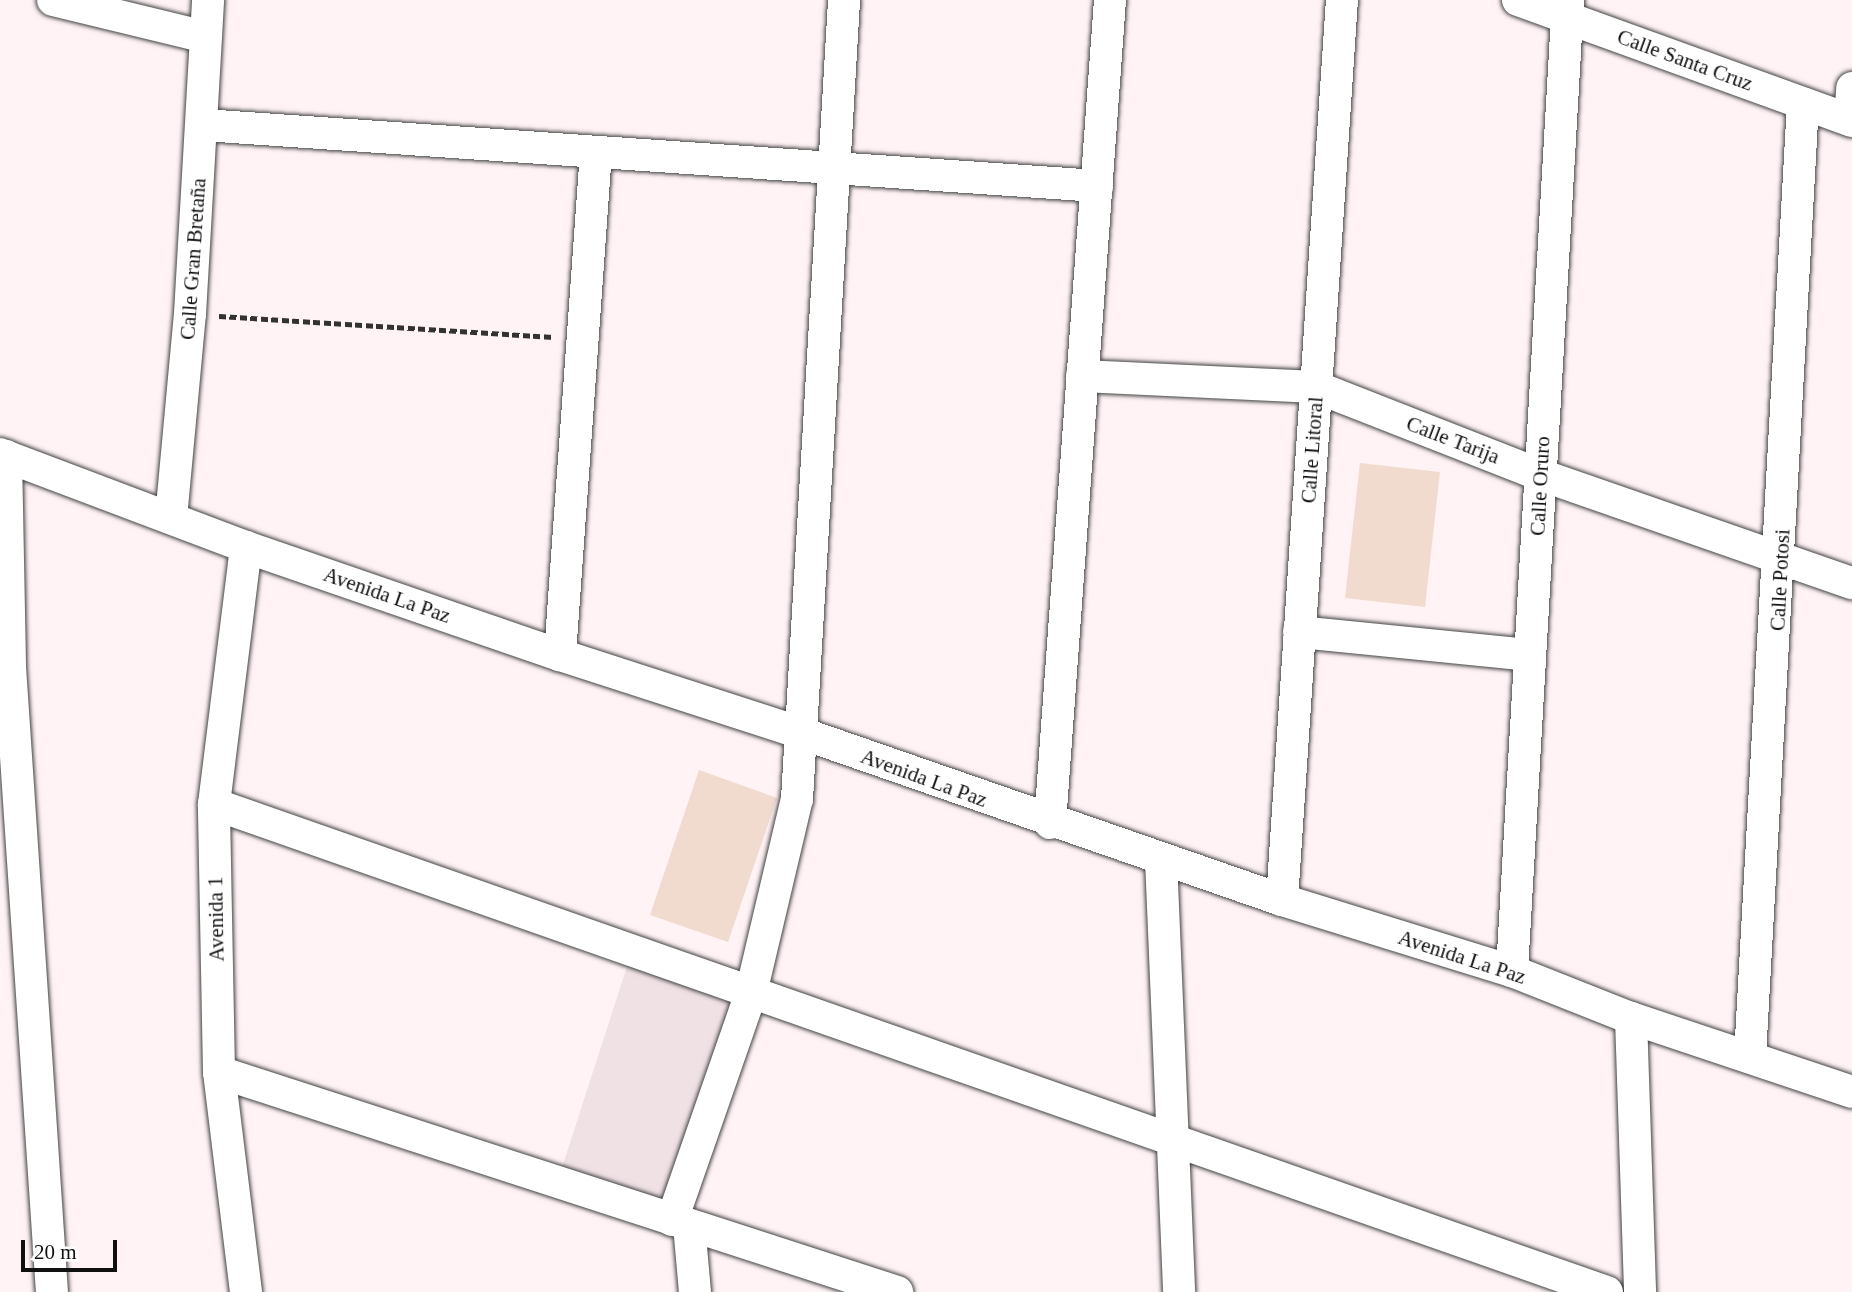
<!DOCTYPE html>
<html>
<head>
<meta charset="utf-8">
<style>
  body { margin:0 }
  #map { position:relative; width:1852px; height:1292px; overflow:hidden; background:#fff3f5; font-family:"Times New Roman",serif }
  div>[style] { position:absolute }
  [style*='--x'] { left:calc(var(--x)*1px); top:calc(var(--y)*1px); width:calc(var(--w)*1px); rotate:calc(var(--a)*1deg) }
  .pitch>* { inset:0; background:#f1dace }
  .plaza>* { inset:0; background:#f0e1e5 }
  .path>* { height:4.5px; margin-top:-2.25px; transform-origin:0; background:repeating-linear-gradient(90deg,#323232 0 7px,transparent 0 10.5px) }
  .roads { filter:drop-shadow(0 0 2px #434343) drop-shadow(0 0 2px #434343) }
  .street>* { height:32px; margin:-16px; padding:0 16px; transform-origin:16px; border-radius:16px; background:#fff }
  span { translate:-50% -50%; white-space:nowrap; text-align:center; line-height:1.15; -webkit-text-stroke:7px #fff; paint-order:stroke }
  .street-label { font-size:21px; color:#101010 }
  .scale { position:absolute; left:21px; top:1240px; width:96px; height:32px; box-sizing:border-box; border:4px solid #101010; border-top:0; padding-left:9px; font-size:21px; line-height:24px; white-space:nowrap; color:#101010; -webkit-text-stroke:5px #fff; paint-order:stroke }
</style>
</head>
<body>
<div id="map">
  <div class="pitch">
    <i style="clip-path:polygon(1360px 463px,1440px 472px,1425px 607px,1345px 598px)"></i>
    <i style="clip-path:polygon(699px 770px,777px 798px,728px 942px,650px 915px)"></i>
  </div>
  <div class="plaza">
    <i style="clip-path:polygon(632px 951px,742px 990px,672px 1220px,557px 1183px)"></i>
  </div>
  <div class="path">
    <i style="--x:219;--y:316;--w:335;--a:3.6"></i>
  </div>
  <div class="roads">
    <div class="street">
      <i style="--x:53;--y:0;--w:157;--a:13.6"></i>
      <i style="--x:1518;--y:0;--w:355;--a:19.9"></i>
      <i style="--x:1850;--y:120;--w:32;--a:-86"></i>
      <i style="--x:203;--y:125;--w:896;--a:3.9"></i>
      <i style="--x:1082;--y:376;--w:234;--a:2.7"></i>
      <i style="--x:1316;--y:387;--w:242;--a:21.4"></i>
      <i style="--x:1541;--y:475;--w:329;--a:19.2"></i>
      <i style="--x:0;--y:454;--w:263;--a:20.7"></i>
      <i style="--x:246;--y:547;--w:332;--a:19"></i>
      <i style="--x:560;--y:655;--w:253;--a:17.9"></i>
      <i style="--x:801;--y:733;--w:509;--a:19.15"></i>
      <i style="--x:1282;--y:900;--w:241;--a:17.2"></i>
      <i style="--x:1512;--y:971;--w:128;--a:21.6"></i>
      <i style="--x:1631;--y:1018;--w:233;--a:18.5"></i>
      <i style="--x:6;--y:456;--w:211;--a:88.9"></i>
      <i style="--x:10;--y:667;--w:626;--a:86.16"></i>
      <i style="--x:171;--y:518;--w:205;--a:-84.7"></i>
      <i style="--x:190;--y:314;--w:315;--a:-86.7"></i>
      <i style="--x:1299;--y:632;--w:232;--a:5.7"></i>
      <i style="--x:560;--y:655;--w:504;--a:-85.91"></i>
      <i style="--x:214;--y:804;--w:1476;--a:19.31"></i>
      <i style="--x:1050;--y:823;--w:825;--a:-85.83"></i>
      <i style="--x:1161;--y:859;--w:433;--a:87.6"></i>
      <i style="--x:1282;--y:900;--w:902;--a:-86.19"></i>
      <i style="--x:1512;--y:971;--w:973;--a:-86.7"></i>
      <i style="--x:1631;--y:1018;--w:274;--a:88.1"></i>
      <i style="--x:1750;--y:1057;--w:955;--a:-86.82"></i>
      <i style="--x:219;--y:1072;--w:713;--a:17.98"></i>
      <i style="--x:672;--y:1220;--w:240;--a:-70.8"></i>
      <i style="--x:751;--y:993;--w:199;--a:-76.7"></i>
      <i style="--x:797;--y:799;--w:800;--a:-86.63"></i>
      <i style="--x:689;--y:1225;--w:67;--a:84.9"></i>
      <i style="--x:246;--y:1292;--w:222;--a:-97"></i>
      <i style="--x:219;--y:1072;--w:268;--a:-91.1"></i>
      <i style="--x:214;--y:804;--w:259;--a:-82.9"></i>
    </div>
  </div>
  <div class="street-label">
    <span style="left:1685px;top:60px;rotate:20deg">Calle Santa Cruz</span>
    <span style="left:193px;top:259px;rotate:-86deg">Calle Gran Bretaña</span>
    <span style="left:1453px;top:440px;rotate:21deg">Calle Tarija</span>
    <span style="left:1312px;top:450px;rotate:-86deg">Calle Litoral</span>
    <span style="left:1540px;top:486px;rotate:-87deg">Calle Oruro</span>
    <span style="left:1780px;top:580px;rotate:-87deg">Calle Potosi</span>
    <span style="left:387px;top:595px;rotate:19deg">Avenida La Paz</span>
    <span style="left:924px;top:778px;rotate:20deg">Avenida La Paz</span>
    <span style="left:216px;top:919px;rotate:-91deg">Avenida 1</span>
    <span style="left:1462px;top:957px;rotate:18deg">Avenida La Paz</span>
  </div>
  <div class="scale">20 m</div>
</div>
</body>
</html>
